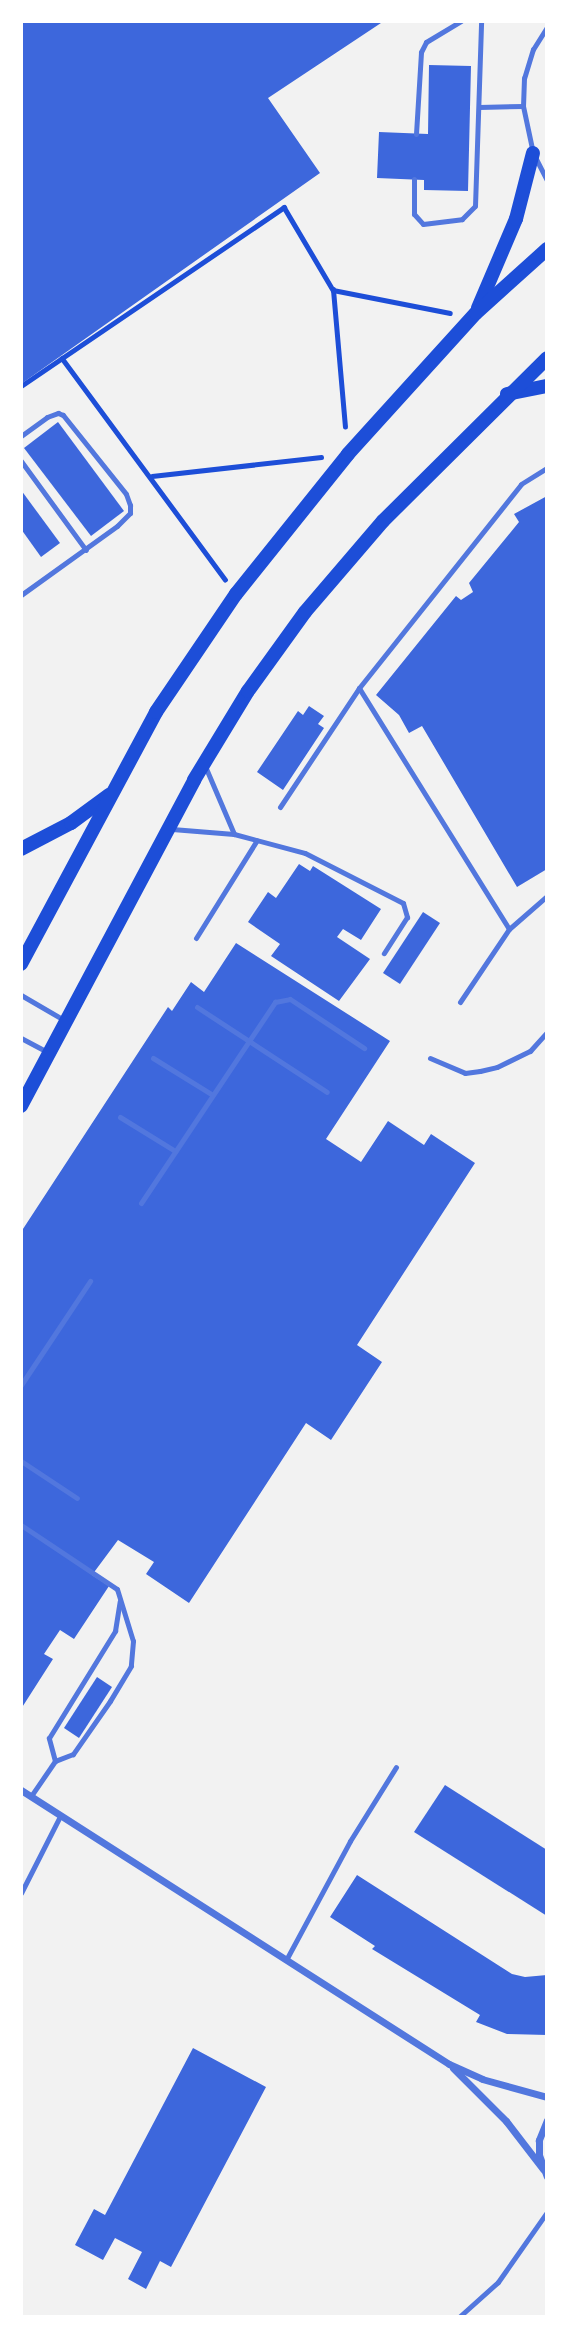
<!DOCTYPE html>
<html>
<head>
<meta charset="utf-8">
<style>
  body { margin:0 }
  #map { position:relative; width:568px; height:2338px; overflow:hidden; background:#f2f2f2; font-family:"Playfair Display",serif }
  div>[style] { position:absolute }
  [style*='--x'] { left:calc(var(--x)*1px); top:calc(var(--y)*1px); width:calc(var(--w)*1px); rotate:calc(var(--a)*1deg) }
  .building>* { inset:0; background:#3d67dc }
  .path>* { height:4.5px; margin:-2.25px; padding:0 2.25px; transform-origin:2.25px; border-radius:2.25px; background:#1d4ed8 }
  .service>* { height:5px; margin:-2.5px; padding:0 2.5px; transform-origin:2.5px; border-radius:2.5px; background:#5277de }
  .minor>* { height:7px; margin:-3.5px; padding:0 3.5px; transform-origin:3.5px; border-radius:3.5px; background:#5277de }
  .secondary>* { height:14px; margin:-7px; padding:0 7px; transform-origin:7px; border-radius:7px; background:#1d4ed8 }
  span { translate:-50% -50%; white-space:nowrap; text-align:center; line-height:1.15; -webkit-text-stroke:7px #fff; paint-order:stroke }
  .frame { position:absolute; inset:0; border:23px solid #fff; pointer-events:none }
</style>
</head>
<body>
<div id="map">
  <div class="building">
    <i style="clip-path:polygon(21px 21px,384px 21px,268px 98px,320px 173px,21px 384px)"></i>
    <i style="clip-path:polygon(429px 65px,471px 66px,468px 191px,424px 190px,424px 180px,377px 178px,379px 132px,428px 134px)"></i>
    <i style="clip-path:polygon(58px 422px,124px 511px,91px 536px,24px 448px)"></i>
    <i style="clip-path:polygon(21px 490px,60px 543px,41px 557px,21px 529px)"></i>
    <i style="clip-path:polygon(547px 496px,547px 869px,517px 887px,422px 726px,409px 733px,399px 715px,376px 695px,456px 596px,461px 600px,473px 592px,469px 583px,519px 522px,514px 514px)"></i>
    <i style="clip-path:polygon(309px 706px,324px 716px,318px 724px,324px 728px,283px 790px,257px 772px,298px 711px,303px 715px)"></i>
    <i style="clip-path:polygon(299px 864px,310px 871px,313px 866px,381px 909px,361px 940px,343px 929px,337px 937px,370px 959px,339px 1001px,271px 956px,280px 944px,248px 922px,268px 892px,276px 898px)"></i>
    <i style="clip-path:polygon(423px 912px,440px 923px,400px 984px,383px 973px)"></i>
    <i style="clip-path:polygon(236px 943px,390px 1041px,326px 1139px,361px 1162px,388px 1121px,424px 1145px,431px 1134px,475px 1163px,357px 1345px,382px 1362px,331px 1440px,306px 1423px,189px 1603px,146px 1574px,154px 1562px,118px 1540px,92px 1575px,109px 1586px,74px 1639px,60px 1630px,44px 1654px,53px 1659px,21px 1709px,21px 1232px,168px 1007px,172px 1011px,191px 982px,204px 992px)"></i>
    <i style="clip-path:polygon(97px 1677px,112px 1687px,79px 1738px,64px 1728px)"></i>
    <i style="clip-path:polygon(445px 1785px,547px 1850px,547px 1916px,414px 1832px)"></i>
    <i style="clip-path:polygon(357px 1875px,512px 1974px,525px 1977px,547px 1975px,547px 2035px,507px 2034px,476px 2022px,480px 2015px,372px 1949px,375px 1946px,330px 1917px)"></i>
    <i style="clip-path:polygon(193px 2048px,266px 2087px,171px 2267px,160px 2261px,146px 2289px,128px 2279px,142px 2252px,115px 2238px,103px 2260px,75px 2245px,94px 2209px,105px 2215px)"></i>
  </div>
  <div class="path">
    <i style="--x:62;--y:358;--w:275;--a:53.6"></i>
    <i style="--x:21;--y:386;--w:318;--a:-34.2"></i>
    <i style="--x:284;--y:207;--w:96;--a:59.4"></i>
    <i style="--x:345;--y:427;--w:138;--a:-95"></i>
    <i style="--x:333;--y:290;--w:119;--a:11.1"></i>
    <i style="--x:152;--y:476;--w:170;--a:-6.4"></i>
  </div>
  <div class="service">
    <i style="--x:547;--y:27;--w:26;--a:122"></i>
    <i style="--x:533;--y:49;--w:30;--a:107"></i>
    <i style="--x:524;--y:78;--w:28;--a:92"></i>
    <i style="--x:523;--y:106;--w:48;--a:78"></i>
    <i style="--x:533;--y:153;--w:30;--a:63"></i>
    <i style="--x:479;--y:107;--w:44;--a:-1.3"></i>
    <i style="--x:416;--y:134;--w:82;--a:-86.5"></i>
    <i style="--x:421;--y:52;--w:11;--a:-63"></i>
    <i style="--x:426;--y:42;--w:41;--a:-31"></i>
    <i style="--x:414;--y:179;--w:35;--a:90"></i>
    <i style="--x:414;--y:214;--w:13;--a:48"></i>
    <i style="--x:423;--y:224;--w:39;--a:-7"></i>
    <i style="--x:462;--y:219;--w:18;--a:-45"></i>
    <i style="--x:475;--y:206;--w:185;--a:-88.1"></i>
    <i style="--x:21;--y:436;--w:32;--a:-36"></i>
    <i style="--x:47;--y:417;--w:12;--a:-20"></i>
    <i style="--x:58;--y:413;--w:5;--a:22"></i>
    <i style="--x:63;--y:415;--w:101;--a:51.4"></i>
    <i style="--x:126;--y:494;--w:12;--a:70"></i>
    <i style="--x:130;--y:505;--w:8;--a:90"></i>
    <i style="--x:130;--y:513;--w:18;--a:135"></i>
    <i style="--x:117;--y:526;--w:118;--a:144.3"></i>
    <i style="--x:21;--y:461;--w:110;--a:53.9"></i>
    <i style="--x:205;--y:766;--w:74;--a:66.9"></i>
    <i style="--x:280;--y:807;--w:143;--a:-56.4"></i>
    <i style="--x:172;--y:829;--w:62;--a:4.6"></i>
    <i style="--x:234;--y:834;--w:73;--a:15"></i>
    <i style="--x:305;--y:853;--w:110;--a:27"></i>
    <i style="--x:403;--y:903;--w:15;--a:74"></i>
    <i style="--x:407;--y:917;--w:43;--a:122.6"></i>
    <i style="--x:509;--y:929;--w:284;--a:-121.9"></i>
    <i style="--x:359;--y:688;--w:260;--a:-51.5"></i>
    <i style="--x:521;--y:484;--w:31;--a:-32"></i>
    <i style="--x:196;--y:938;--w:115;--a:-58.1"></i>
    <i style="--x:21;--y:995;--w:50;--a:30.2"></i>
    <i style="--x:460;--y:1002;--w:88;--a:-56.1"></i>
    <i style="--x:509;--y:929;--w:50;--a:-41"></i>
    <i style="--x:197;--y:1007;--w:155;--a:33.2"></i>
    <i style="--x:21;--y:1038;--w:32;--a:28"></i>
    <i style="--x:153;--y:1058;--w:70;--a:31.7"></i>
    <i style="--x:430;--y:1058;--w:38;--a:23"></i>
    <i style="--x:465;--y:1073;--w:15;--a:-8"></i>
    <i style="--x:480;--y:1071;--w:17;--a:-13"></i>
    <i style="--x:497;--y:1067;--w:37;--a:-26"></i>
    <i style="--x:530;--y:1051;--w:25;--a:-48"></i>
    <i style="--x:120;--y:1117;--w:65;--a:31.7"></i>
    <i style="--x:141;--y:1203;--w:242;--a:-56.3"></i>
    <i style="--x:275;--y:1002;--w:15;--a:-11"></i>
    <i style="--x:290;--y:999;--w:89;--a:33.5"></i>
    <i style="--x:21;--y:1385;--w:125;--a:-56.4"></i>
    <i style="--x:21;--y:1461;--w:67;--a:33.5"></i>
    <i style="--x:21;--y:1525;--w:115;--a:33.7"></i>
    <i style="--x:117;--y:1589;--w:54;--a:72.9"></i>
    <i style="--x:133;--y:1641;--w:25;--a:95"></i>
    <i style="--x:131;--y:1666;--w:41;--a:121"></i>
    <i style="--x:110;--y:1701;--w:65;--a:124.9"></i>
    <i style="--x:73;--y:1754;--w:19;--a:159"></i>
    <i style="--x:55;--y:1761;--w:42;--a:124.4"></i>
    <i style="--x:55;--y:1761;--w:24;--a:-105"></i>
    <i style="--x:49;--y:1738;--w:126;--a:-58.3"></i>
    <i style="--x:115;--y:1631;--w:30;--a:-81"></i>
    <i style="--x:21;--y:1893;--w:86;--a:-63.1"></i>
    <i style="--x:286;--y:1960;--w:135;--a:-61.7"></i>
    <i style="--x:350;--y:1841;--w:87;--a:-58.1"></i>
    <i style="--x:459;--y:2317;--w:52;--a:-41.9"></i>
    <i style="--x:498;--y:2282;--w:85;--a:-55"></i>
  </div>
  <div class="minor">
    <i style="--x:21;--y:1790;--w:508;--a:32.63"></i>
    <i style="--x:449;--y:2064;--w:36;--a:24"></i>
    <i style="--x:482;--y:2079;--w:67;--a:15.5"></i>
    <i style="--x:453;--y:2068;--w:75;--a:45"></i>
    <i style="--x:506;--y:2121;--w:61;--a:52.4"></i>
    <i style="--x:547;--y:2120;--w:22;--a:112"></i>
    <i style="--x:539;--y:2140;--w:15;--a:90"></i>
    <i style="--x:539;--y:2155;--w:23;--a:70"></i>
  </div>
  <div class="secondary">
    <i style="--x:478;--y:308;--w:97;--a:-66.9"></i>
    <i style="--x:516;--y:219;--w:68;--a:-75.6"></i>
    <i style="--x:507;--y:394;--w:41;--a:-11.3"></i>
    <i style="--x:21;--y:849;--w:56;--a:-27.5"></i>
    <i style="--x:71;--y:823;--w:47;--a:-36.4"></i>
    <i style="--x:21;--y:964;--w:286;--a:-61.8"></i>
    <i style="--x:156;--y:712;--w:143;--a:-55.9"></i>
    <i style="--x:236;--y:594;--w:179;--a:-51.3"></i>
    <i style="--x:348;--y:454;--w:190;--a:-47.8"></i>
    <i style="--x:476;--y:313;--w:96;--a:-42"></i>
    <i style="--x:21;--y:1106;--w:369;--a:-62"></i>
    <i style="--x:194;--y:780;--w:104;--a:-58.8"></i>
    <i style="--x:248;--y:691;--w:97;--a:-54.2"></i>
    <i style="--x:305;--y:612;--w:120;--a:-49.4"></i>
    <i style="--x:383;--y:521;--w:231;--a:-44.8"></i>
  </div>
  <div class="frame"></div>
</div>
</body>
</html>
